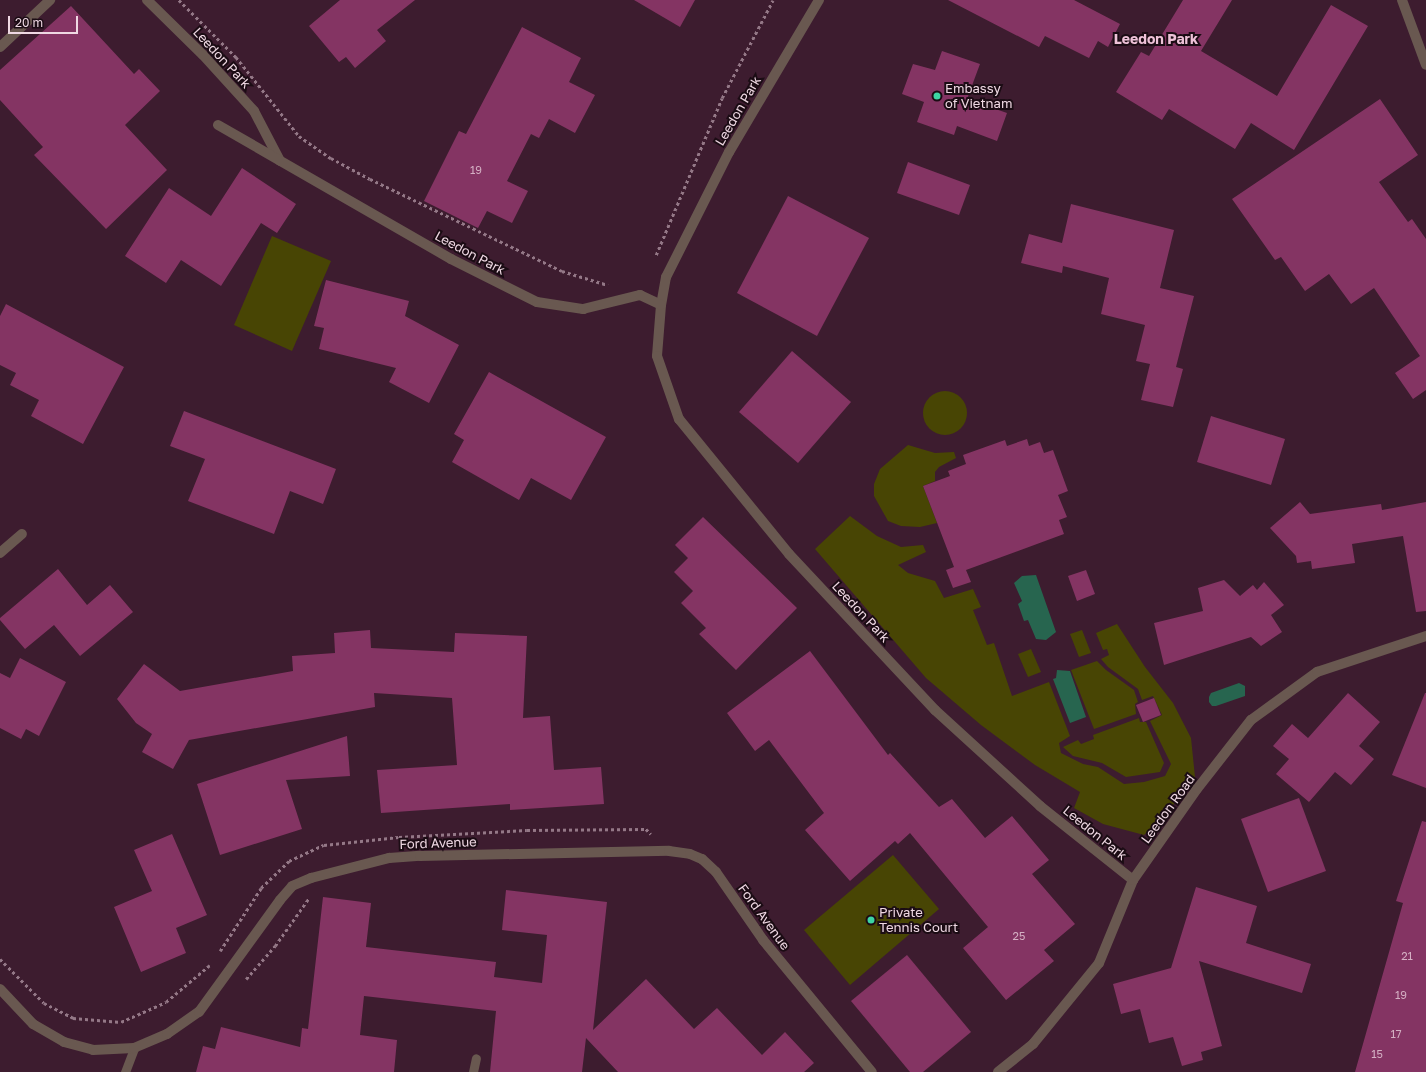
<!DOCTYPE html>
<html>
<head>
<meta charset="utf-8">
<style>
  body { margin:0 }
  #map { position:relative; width:1426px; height:1072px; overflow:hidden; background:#3d1c2f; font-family:"Golos Text",sans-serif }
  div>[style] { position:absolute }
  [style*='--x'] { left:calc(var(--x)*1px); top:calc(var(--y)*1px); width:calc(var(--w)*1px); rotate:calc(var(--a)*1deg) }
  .green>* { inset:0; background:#484504 }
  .round { border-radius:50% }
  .water>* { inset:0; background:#27654f }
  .building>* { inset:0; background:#843463 }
  .path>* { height:2.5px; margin-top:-1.25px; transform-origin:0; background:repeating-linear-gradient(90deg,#947887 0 3px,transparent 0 6px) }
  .service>* { height:9px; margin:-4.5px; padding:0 4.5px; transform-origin:4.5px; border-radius:4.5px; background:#695850 }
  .minor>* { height:10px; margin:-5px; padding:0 5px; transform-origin:5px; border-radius:5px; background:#695850 }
  .dots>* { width:11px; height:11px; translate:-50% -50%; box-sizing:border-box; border:2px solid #1b0c14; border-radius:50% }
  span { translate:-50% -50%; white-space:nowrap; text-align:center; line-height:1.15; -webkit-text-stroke:4px #1b0c14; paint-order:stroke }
  .number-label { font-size:11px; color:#d4afc3 }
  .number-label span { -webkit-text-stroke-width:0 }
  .street-label { font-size:13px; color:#efd8e3 }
  .poi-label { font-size:13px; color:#efd8e3 }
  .left { translate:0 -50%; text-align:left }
  .neighbourhood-label { font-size:14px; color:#eec2d8; font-weight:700 }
  .scale { position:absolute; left:8px; top:16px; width:70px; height:18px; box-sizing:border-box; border:2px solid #efd8e3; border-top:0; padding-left:5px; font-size:12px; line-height:14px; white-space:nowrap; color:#efd8e3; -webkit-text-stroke:3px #1b0c14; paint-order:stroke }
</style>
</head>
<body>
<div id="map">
  <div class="green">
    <i style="clip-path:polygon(272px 236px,331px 261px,292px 351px,234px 325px)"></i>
    <i class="round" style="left:923px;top:391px;width:44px;height:44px"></i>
    <i style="clip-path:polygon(908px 445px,935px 453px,954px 452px,956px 458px,939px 467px,935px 472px,935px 481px,923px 486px,937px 523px,920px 527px,901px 526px,888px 521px,874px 496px,874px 484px,880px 469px)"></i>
    <i style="clip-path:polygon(850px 516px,877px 536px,901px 547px,923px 545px,926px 552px,898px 565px,908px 573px,935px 581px,944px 598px,973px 589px,981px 607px,973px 610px,987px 645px,994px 643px,1012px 696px,1049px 682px,1070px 736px,1059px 743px,1061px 753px,1083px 764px,1098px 767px,1124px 784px,1144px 782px,1165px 776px,1171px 764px,1150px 721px,1162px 715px,1153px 696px,1142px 700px,1138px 689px,1108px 667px,1101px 659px,1109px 655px,1107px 649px,1103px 650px,1096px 633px,1117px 624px,1145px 667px,1173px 703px,1191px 738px,1195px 777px,1162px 819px,1144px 835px,1103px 824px,1074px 808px,1080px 792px,1035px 765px,981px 725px,926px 678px,815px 549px)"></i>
    <i style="clip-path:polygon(1082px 630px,1091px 653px,1079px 657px,1070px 634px)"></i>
    <i style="clip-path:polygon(1031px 649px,1041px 672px,1028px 677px,1018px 654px)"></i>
    <i style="clip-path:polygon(1097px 661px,1106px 670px,1134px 690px,1138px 702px,1135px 704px,1136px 714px,1094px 729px,1071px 670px)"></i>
    <i style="clip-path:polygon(1139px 718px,1140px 722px,1146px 722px,1164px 763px,1160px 772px,1126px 777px,1102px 763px,1073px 756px,1063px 747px,1078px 740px,1081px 744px,1094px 739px,1093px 735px)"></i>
    <i style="clip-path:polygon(893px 855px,939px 909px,850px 985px,804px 930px)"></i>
  </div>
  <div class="water">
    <i style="clip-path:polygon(1036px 575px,1056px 632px,1046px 640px,1036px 639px,1028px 620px,1024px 621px,1018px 604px,1022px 601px,1014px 583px,1022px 576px)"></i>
    <i style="clip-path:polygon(1057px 670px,1070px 671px,1086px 717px,1070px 723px,1053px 679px,1056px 678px)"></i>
    <i style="clip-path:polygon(1239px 683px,1245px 686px,1245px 696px,1216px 706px,1212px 706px,1209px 702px,1209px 697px,1211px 693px)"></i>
  </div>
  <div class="building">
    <i style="clip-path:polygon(340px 0,415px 0,377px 30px,386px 41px,355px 68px,346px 57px,339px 62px,309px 26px)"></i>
    <i style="clip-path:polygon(634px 0,695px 0,680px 27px)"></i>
    <i style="clip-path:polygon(948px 0,1074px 0,1120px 24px,1108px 47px,1098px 41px,1089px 58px,1045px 36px,1039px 47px)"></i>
    <i style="clip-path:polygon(1183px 0,1232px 0,1201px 51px,1277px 96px,1331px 5px,1368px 26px,1294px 150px,1251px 123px,1235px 149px,1169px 109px,1162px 120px,1116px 92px,1141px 52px,1149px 56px)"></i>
    <i style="clip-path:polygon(71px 6px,134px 74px,139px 69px,160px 91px,125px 125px,167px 170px,106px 229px,34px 155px,43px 147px,0 100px,0 70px)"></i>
    <i style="clip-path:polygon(522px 27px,581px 58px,569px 82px,595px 95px,575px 133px,549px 119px,539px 138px,531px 134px,507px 181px,528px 191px,512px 223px,487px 211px,478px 228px,424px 201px,459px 131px,466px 134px)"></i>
    <i style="clip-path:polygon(942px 51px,980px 64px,967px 99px,1007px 113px,997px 141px,957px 126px,954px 135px,917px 122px,924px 102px,902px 94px,913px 64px,935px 70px)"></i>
    <i style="clip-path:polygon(1380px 99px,1418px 155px,1379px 182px,1408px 222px,1412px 219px,1426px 239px,1426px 390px,1413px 399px,1395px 373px,1420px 356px,1374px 288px,1351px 304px,1329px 274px,1305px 291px,1281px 257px,1275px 260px,1232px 199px)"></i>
    <i style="clip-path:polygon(908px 162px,970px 185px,959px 215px,897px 193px)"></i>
    <i style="clip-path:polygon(242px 168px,296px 204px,277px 233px,261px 223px,221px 286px,181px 260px,166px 283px,125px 256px,169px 188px,211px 216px)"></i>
    <i style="clip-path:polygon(788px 196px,869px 238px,817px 336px,737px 293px)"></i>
    <i style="clip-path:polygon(1071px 204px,1174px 230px,1160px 288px,1194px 296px,1176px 367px,1183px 369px,1173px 407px,1141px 400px,1150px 364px,1136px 361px,1145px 325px,1101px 314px,1109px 278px,1063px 266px,1062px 273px,1021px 263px,1029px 234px,1062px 243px)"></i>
    <i style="clip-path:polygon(326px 280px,409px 301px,405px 316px,459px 345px,429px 403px,389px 382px,396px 368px,319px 349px,324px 328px,314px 326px)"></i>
    <i style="clip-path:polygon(6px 304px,124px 367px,83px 444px,31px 416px,39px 400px,10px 385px,16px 373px,0 365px,0 316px)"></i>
    <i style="clip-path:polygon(792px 351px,851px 402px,798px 463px,739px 412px)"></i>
    <i style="clip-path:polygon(489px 372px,606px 437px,571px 500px,531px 478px,519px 500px,452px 462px,464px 440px,454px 434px)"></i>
    <i style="clip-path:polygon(184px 411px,336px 469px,323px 504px,290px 491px,274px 534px,188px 501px,205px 459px,170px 446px)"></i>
    <i style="clip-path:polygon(1211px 416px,1285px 439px,1271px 485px,1197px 462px)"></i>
    <i style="clip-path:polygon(1027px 439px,1029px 446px,1040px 442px,1044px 453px,1053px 450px,1068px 491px,1058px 495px,1067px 517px,1059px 520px,1064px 534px,966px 570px,971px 582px,953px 588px,946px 570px,954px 567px,923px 486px,950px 476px,948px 471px,966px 464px,963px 455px,1005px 440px,1007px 446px)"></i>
    <i style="clip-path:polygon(1300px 502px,1310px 514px,1381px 504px,1382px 510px,1426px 502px,1426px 611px,1416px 612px,1403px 536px,1352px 544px,1355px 563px,1312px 569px,1311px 561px,1297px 563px,1296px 556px,1270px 528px)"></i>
    <i style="clip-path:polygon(703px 517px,797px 608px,736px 670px,699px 634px,706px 628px,681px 603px,693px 591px,674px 572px,688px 558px,675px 545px)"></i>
    <i style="clip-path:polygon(58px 569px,87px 605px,110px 585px,133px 612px,80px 656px,54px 625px,25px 649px,0 620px,0 618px)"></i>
    <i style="clip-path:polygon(1086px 570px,1095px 594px,1077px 601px,1068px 576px)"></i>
    <i style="clip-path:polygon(1224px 580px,1240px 596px,1253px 585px,1257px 590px,1264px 582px,1284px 605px,1271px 615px,1282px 632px,1261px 646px,1251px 637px,1164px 665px,1154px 623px,1203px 611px,1198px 588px)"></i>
    <i style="clip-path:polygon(370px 630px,371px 648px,454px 652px,455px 633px,527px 636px,523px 718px,550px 716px,554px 770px,601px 767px,604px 804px,510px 810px,510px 804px,381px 813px,377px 770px,457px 765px,452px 698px,374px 693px,375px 707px,189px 740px,173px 769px,142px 752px,152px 734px,136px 723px,117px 699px,144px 664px,180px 691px,293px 671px,292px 656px,335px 653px,334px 633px)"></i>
    <i style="clip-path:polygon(810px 651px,888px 755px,890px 753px,939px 807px,952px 799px,985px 838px,1012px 816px,1049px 860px,1032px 874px,1075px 924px,1044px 950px,1054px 961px,1006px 1000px,963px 948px,988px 927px,910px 833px,898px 844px,895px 841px,850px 881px,805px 830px,824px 813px,769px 740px,755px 751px,727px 713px)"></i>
    <i style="clip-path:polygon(20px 658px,66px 682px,39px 736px,26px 729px,21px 739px,0 728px,0 673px,10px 678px)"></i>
    <i style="clip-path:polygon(1348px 693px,1380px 722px,1359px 746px,1374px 759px,1351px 785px,1335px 772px,1309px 802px,1276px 774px,1289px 759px,1273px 746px,1292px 724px,1308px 738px)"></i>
    <i style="clip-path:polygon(1425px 693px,1426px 693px,1426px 788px,1392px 775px)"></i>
    <i style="clip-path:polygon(1154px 698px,1161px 715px,1143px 722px,1136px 705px)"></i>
    <i style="clip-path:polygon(347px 736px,350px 776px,286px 780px,302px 829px,220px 855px,197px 784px)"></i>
    <i style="clip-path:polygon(1299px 798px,1326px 871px,1268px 892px,1241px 819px)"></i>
    <i style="clip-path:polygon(1422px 821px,1426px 822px,1426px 1072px,1355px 1072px,1403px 903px,1396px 901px)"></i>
    <i style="clip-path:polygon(172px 834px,207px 915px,176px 928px,186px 953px,141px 972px,114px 907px,152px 891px,134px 850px)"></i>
    <i style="clip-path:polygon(1196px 887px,1257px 906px,1246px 943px,1311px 964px,1302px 993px,1199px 961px,1222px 1046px,1201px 1052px,1203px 1060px,1182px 1066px,1173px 1037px,1149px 1043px,1140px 1009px,1121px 1014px,1113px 984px,1171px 968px)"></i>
    <i style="clip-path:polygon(506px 890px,607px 902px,593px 1030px,646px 979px,694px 1029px,717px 1008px,762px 1055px,785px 1032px,814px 1063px,804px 1072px,618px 1072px,586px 1038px,582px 1072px,490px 1072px,496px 1011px,364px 996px,360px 1035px,397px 1040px,394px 1072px,196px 1072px,203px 1046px,215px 1049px,221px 1027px,300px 1047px,302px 1028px,308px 1029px,323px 897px,371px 903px,366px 947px,496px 962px,494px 977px,542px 983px,547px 935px,502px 930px)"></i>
    <i style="clip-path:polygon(907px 955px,971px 1032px,923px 1072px,910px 1072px,851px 1001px)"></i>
  </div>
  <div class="path">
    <i style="--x:179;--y:0;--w:81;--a:45"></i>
    <i style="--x:236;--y:57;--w:101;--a:51.4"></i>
    <i style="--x:299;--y:136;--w:39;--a:35"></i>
    <i style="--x:331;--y:158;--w:44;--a:28.3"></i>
    <i style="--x:370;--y:179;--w:213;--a:25.6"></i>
    <i style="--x:562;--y:271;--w:48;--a:16.9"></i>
    <i style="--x:656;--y:255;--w:170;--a:-67.2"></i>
    <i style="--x:722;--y:98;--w:110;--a:-62.5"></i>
    <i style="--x:220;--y:951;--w:75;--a:-56.9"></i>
    <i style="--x:261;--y:888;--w:39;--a:-44"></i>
    <i style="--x:289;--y:861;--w:38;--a:-25"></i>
    <i style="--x:324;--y:845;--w:75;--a:-6.1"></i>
    <i style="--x:399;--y:837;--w:128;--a:-3.1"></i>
    <i style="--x:527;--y:830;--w:119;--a:-0.5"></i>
    <i style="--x:646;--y:829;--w:7;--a:45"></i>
    <i style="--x:0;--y:959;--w:62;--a:45"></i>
    <i style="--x:44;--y:1003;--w:33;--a:27"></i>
    <i style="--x:73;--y:1018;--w:48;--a:4.8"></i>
    <i style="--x:121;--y:1022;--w:49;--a:-24"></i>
    <i style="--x:166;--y:1002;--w:57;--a:-40.1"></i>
    <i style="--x:246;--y:979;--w:44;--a:-48.7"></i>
    <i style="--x:275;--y:946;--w:59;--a:-54.7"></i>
  </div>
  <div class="service">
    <i style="--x:125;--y:1072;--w:26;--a:-69"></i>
    <i style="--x:473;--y:1072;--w:14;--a:-78"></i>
  </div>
  <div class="minor">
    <i style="--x:147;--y:0;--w:78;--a:44.5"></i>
    <i style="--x:203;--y:55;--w:76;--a:47.7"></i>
    <i style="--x:254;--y:111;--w:56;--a:62.5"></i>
    <i style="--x:819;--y:0;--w:177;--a:120.6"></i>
    <i style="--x:729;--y:152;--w:140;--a:116.7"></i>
    <i style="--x:666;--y:277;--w:28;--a:100"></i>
    <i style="--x:661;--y:305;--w:51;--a:94.5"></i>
    <i style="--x:657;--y:356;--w:67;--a:70.8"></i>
    <i style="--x:679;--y:419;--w:174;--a:50.8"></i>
    <i style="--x:789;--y:554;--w:214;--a:46.9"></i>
    <i style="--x:935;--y:710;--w:142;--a:42.4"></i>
    <i style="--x:1040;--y:806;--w:119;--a:38.5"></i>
    <i style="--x:1402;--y:0;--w:69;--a:69.7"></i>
    <i style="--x:0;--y:47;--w:69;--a:-43.2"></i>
    <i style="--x:218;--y:125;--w:269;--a:29.9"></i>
    <i style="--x:451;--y:259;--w:96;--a:26.6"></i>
    <i style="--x:537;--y:302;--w:47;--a:8.7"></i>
    <i style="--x:583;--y:309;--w:59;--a:-13.8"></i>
    <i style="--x:640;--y:295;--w:23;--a:25"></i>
    <i style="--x:0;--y:553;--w:29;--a:-41"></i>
    <i style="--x:0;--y:989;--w:48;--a:46.7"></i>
    <i style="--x:33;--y:1024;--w:36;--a:30"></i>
    <i style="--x:64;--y:1042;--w:30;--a:15"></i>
    <i style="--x:93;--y:1050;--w:41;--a:-2.8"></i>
    <i style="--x:134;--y:1048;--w:36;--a:-23"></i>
    <i style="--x:167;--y:1034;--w:39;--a:-35"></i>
    <i style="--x:199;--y:1012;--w:138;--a:-54.1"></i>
    <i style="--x:280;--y:900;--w:18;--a:-49"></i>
    <i style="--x:292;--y:886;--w:21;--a:-23"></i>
    <i style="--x:311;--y:878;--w:81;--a:-14.4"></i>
    <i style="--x:389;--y:858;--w:31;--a:-4"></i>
    <i style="--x:420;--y:856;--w:249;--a:-1.2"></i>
    <i style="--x:669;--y:851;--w:21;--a:8"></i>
    <i style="--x:690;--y:854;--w:13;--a:23"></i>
    <i style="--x:702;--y:859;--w:19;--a:43"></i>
    <i style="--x:716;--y:872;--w:83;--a:55.3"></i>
    <i style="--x:763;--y:940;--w:171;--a:50.5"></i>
    <i style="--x:998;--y:1072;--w:45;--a:-38.7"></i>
    <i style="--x:1033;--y:1044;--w:104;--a:-50.8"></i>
    <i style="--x:1099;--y:963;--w:90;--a:-67.7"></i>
    <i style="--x:1133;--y:880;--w:111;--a:-54.9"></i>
    <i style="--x:1197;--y:789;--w:88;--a:-52"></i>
    <i style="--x:1251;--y:720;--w:82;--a:-36"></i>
    <i style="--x:1317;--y:672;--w:115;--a:-18.3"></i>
  </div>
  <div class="dots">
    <i style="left:937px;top:96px;background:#3dd4a3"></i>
    <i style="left:871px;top:920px;background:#3dd4a3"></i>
  </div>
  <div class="number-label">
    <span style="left:476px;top:170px">19</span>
    <span style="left:1019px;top:936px">25</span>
    <span style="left:1407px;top:956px">21</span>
    <span style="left:1401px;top:995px">19</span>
    <span style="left:1396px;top:1034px">17</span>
    <span style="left:1377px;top:1054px">15</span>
  </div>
  <div class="street-label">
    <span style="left:222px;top:58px;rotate:47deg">Leedon Park</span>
    <span style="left:738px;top:111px;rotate:-60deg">Leedon Park</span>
    <span style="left:470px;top:253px;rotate:28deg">Leedon Park</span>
    <span style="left:861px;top:612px;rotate:47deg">Leedon Park</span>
    <span style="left:1168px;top:809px;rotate:-54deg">Leedon Road</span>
    <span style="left:1095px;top:833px;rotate:39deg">Leedon Park</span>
    <span style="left:438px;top:843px;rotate:-2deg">Ford Avenue</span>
    <span style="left:764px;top:917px;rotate:54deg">Ford Avenue</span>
  </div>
  <div class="poi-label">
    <span class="left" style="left:945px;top:96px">Embassy<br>of Vietnam</span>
    <span class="left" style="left:879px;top:920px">Private<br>Tennis Court</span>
  </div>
  <div class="neighbourhood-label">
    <span style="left:1156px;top:39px">Leedon Park</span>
  </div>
  <div class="scale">20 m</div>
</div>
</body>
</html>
